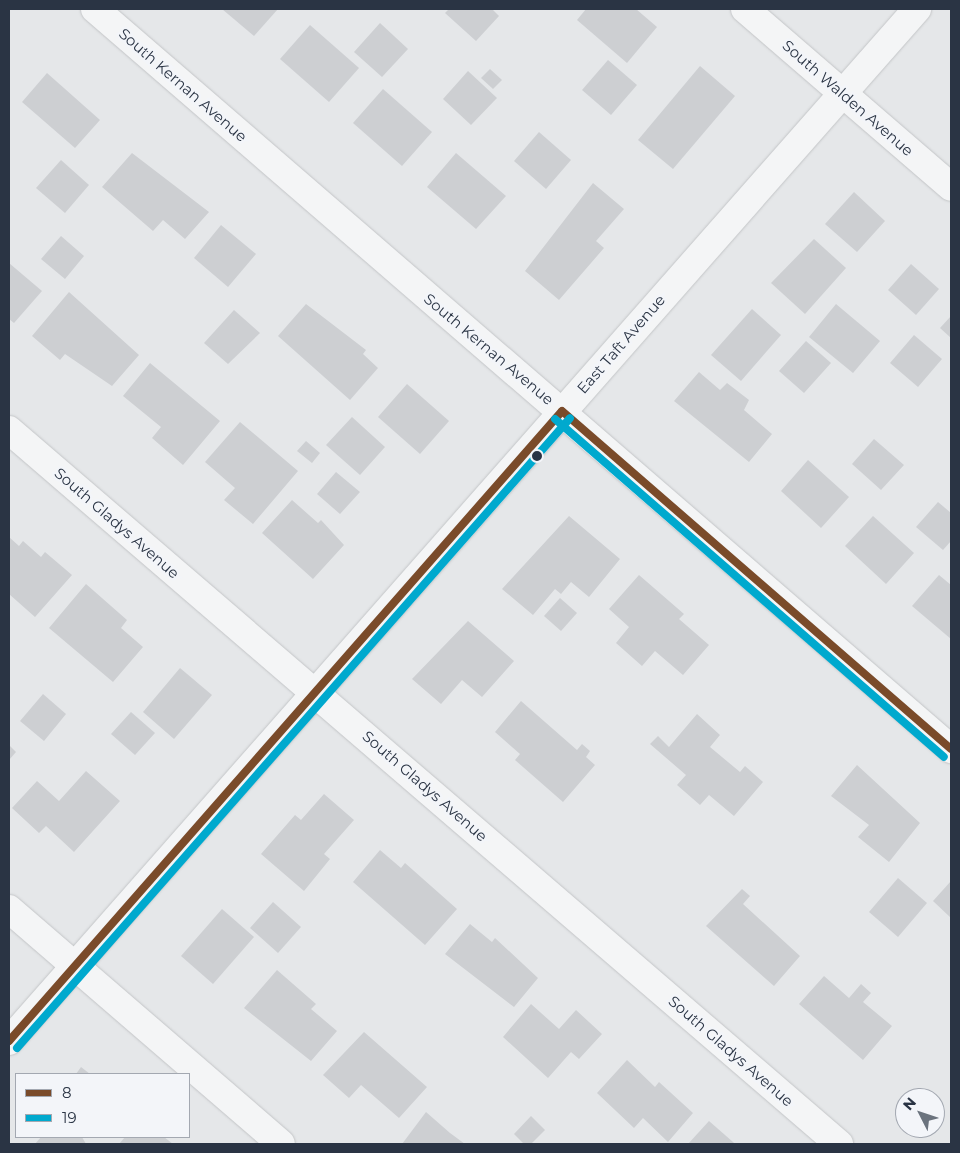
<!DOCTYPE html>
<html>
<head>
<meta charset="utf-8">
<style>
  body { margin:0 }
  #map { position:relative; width:960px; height:1153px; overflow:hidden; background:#e5e7e9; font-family:Montserrat,sans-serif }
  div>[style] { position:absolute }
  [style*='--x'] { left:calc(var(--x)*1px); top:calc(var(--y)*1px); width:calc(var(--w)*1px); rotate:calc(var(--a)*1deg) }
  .building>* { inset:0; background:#cdcfd2 }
  .roads { filter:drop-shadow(0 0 1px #c3c5c7) drop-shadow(0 0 1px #c3c5c7) }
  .minor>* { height:28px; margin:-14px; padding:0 14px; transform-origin:14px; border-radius:14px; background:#f4f5f6 }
  .tertiary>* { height:28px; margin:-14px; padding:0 14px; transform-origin:14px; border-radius:14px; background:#f4f5f6 }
  .bus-1>* { height:8px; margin:-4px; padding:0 4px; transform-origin:4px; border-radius:4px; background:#7a4b2a }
  .bus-2>* { height:8px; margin:-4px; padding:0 4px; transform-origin:4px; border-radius:4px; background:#00a9ce }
  .dots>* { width:14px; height:14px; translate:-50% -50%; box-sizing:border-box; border:2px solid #f3f5f9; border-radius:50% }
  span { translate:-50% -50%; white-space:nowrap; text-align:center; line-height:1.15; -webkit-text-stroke:5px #f3f5f9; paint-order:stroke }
  .street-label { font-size:15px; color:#2a3444 }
  .frame { position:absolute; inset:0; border:10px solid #2a3444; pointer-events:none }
  .legend { position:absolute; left:15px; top:1073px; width:175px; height:65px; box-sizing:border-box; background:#f3f5f9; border:1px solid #a3a8b1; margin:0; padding:6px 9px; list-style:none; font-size:15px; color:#2a3444 }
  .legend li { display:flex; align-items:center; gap:10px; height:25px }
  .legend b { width:25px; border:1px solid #a3a8b1 }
  .north { position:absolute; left:895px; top:1088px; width:50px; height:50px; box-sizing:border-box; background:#f3f5f9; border:1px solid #a3a8b1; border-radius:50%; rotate:311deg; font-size:14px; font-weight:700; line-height:20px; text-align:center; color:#2a3444 }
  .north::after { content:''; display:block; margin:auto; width:18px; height:22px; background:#6b737e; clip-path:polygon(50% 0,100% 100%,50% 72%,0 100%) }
</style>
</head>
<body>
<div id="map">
  <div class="building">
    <i style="clip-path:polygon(222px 9px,278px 9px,254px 36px)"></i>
    <i style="clip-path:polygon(449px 9px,492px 9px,499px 16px,476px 41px,445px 13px)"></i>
    <i style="clip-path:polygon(586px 9px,636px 9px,657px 27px,627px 63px,577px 20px)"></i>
    <i style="clip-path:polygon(380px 23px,408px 49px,382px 77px,354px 52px)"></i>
    <i style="clip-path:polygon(310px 25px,359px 68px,329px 102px,280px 59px)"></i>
    <i style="clip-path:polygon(608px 60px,637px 85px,611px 115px,582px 90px)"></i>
    <i style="clip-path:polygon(700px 66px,735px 96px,673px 169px,638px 140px)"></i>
    <i style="clip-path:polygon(490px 69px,502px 80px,493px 89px,481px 78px)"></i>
    <i style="clip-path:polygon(468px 71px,497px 98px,471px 125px,443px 99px)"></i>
    <i style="clip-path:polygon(47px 73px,100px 120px,75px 148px,22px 102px)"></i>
    <i style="clip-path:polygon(383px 89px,432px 132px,402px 166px,353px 123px)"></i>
    <i style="clip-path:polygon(539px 132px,571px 160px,546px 189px,514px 161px)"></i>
    <i style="clip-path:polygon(132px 153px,209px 212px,185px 239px,163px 220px,153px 231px,102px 187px)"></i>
    <i style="clip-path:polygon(456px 153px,506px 196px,476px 229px,427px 187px)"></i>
    <i style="clip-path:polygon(61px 160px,89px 185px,65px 213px,36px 188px)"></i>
    <i style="clip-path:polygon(593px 183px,624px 209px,596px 241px,604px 248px,559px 300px,525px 271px)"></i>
    <i style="clip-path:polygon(854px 192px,885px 221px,857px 252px,825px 224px)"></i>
    <i style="clip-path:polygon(221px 225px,256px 254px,228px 287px,194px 258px)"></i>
    <i style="clip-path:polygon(61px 236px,84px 256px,65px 279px,41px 259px)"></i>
    <i style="clip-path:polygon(814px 239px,846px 268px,805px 314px,771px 283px)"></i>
    <i style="clip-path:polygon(9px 263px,42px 291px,14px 323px,9px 319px)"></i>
    <i style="clip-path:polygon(911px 264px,939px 289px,916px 315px,888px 290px)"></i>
    <i style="clip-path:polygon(69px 292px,139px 355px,112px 386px,65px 354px,60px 360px,32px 336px)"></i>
    <i style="clip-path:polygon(306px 304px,366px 350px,363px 354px,378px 368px,350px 400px,278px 336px)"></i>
    <i style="clip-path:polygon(836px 304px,880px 341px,853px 373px,809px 337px)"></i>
    <i style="clip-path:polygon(752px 309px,781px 335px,741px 381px,711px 355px)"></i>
    <i style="clip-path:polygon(234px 310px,260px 333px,228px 364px,204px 343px)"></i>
    <i style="clip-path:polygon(951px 316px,951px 338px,940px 328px)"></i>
    <i style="clip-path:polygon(914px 335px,942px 359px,918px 387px,890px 363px)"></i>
    <i style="clip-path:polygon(806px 341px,831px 363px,804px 393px,779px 371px)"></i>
    <i style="clip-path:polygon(150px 363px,220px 421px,183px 465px,152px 438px,161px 427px,123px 396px)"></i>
    <i style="clip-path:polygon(699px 372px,720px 390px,727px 383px,749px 400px,744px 410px,772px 434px,749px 462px,674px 401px)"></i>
    <i style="clip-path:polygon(407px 384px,449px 421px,420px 454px,378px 417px)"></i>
    <i style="clip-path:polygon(352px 417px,385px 447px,360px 475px,326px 445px)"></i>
    <i style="clip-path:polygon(240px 422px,298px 471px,253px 524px,224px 500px,235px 488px,205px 462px)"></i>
    <i style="clip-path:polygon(874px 439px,904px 465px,881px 490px,852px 464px)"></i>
    <i style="clip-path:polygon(306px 441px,320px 453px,312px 463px,297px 451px)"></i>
    <i style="clip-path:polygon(808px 460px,849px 497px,821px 528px,781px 491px)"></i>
    <i style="clip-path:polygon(336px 472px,360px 492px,340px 514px,317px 494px)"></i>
    <i style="clip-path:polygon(292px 500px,318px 523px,321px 520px,344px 545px,313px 579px,262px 533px)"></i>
    <i style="clip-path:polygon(938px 502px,951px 513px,951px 541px,943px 550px,916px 527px)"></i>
    <i style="clip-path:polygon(569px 516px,620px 559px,589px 597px,571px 582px,561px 594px,555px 589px,533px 615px,502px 589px)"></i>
    <i style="clip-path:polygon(873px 516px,914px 553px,886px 584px,845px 546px)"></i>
    <i style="clip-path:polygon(9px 537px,19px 546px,23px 541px,41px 557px,45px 552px,72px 575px,35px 617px,9px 594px)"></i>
    <i style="clip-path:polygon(639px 575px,684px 614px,679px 619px,709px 645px,683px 675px,655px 651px,642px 666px,616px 643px,629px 627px,609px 609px)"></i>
    <i style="clip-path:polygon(939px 575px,951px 585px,951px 639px,912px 606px)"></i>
    <i style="clip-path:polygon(86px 584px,127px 620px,121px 628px,143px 647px,113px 682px,49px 628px)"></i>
    <i style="clip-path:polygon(560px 598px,577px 613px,561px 631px,544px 616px)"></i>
    <i style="clip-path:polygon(468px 621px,514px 661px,482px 697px,462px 680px,441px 704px,412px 679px)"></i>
    <i style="clip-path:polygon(180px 668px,212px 695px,174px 739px,143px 712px)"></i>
    <i style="clip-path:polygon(43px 694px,66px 714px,44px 741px,20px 721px)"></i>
    <i style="clip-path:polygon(521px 701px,577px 750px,582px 744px,590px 751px,586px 757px,595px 765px,563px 802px,515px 760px,520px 754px,495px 732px)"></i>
    <i style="clip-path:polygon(131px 712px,155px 733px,135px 755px,111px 734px)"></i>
    <i style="clip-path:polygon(697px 714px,720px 735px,710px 747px,740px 772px,745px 766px,763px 782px,734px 816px,709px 795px,700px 805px,677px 785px,686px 775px,650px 744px,658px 736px,669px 747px)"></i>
    <i style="clip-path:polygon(9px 745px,16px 752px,9px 760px)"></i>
    <i style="clip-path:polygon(857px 765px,920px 823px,889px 862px,858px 837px,869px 825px,831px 796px)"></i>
    <i style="clip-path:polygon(86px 771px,120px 801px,74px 852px,46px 826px,39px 833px,12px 808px,37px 781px,59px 801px)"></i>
    <i style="clip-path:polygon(324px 794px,354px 820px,324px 854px,330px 859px,304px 891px,261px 854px,295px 815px,301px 820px)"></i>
    <i style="clip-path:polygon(380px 850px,401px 868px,405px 863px,457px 909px,425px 945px,353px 882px)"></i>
    <i style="clip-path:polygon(898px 878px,927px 903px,898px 937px,869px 912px)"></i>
    <i style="clip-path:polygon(951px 881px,951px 918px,933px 901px)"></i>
    <i style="clip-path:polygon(742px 889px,750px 896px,743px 904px,800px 956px,774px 986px,706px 926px)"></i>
    <i style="clip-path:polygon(273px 902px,301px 927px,278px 953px,250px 928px)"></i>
    <i style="clip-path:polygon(222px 909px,254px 937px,213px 984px,181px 956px)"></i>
    <i style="clip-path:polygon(470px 924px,492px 942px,495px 938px,538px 978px,514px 1007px,445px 954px)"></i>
    <i style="clip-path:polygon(277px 970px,316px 1004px,311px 1009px,337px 1031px,311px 1061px,244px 1008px)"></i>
    <i style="clip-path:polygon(824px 976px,849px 998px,861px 984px,871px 993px,863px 1002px,892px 1026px,863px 1060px,799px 1004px)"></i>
    <i style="clip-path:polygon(531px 1004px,559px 1029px,576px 1010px,602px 1034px,579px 1059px,571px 1052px,548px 1078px,503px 1037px)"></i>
    <i style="clip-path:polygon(364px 1032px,427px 1087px,399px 1118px,361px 1085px,349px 1098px,323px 1075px)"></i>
    <i style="clip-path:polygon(627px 1060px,655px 1087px,659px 1082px,693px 1113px,668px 1142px,643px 1118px,634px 1128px,597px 1093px)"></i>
    <i style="clip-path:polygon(81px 1067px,90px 1074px,76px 1074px)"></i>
    <i style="clip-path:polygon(426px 1112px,450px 1133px,465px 1144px,402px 1144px)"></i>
    <i style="clip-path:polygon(531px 1116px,545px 1130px,531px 1144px,524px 1144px,514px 1134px)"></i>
    <i style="clip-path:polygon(709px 1121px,733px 1142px,735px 1144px,688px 1144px)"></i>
    <i style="clip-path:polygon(41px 1137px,82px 1137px,86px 1144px,35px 1144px)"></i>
    <i style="clip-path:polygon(125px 1137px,164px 1137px,173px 1144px,119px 1144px)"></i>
  </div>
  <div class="roads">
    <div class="minor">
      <i style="--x:95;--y:9;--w:1132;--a:40.84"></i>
      <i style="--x:745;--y:9;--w:272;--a:40.8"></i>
      <i style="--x:9;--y:430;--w:1095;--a:40.7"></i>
      <i style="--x:9;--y:909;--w:359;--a:40.8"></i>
    </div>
    <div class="tertiary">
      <i style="--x:9;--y:1041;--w:1375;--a:-48.66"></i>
    </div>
  </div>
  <div class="bus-1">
    <i style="--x:562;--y:411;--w:515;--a:40.99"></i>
    <i style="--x:9;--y:1041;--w:838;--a:-48.72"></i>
  </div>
  <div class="bus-2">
    <i style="--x:555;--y:419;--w:515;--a:40.99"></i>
    <i style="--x:17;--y:1048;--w:838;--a:-48.72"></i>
  </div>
  <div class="dots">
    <i style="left:537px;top:456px;background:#2a3444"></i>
  </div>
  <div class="street-label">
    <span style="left:183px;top:85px;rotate:41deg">South Kernan Avenue</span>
    <span style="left:848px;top:98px;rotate:41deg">South Walden Avenue</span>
    <span style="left:621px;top:344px;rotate:-49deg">East Taft Avenue</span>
    <span style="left:489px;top:349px;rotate:40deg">South Kernan Avenue</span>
    <span style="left:117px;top:523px;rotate:41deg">South Gladys Avenue</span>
    <span style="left:425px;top:786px;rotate:41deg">South Gladys Avenue</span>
    <span style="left:731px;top:1051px;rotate:41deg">South Gladys Avenue</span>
  </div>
  <div class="frame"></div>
  <ul class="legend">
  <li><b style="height:6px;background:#7a4b2a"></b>8</li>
  <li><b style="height:6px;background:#00a9ce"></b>19</li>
  </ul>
  <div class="north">N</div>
</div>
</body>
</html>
